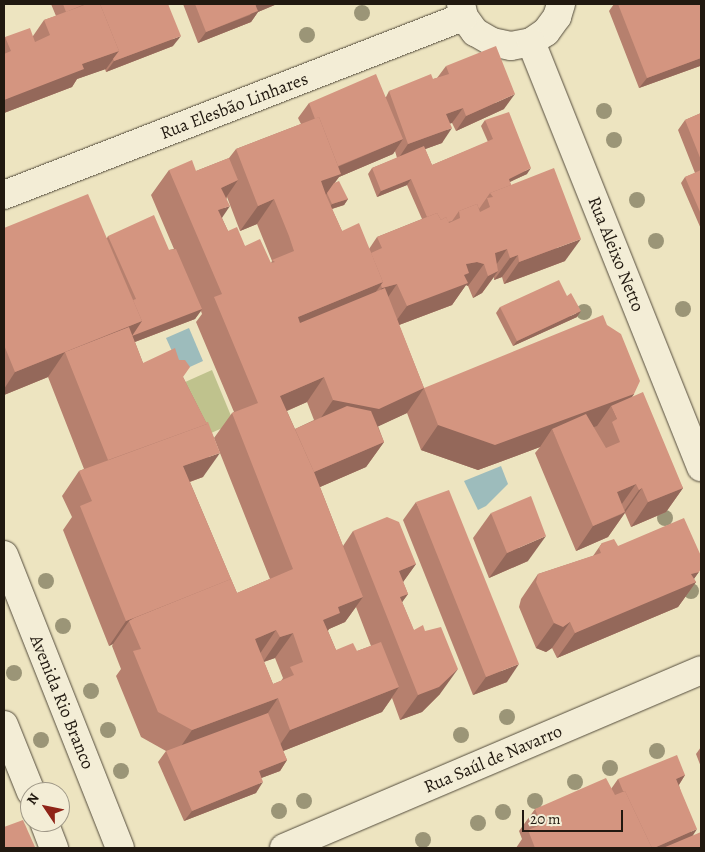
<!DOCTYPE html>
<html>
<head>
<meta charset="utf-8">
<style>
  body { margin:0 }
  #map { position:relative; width:705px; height:852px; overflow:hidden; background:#ede4c0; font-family:Alegreya,serif }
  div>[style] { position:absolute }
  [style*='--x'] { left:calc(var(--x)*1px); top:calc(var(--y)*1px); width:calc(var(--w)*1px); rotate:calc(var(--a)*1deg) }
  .green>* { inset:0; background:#bfc28d }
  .water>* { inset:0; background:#9dbcbc }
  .roads { filter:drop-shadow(0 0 1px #544c3c) drop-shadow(0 0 1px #544c3c) }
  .minor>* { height:28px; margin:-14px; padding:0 14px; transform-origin:14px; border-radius:14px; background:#f3edd6 }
  .trees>* { width:16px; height:16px; margin:-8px; border-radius:50%; background:#9b9577 }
  .wall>* { inset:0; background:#b6806e }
  .shaded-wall>* { inset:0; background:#94685a }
  .building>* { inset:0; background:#d49580 }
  span { translate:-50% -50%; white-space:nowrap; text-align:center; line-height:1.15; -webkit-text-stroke:4.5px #f3edd6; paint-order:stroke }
  .street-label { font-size:18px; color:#211910 }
  .frame { position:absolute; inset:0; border:5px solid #211910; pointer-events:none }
  .north { position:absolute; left:20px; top:782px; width:50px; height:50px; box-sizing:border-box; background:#f3edd6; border:1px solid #9f9887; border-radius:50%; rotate:304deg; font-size:14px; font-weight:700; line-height:20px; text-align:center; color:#211910 }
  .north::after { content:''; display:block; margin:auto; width:18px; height:22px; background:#8f2418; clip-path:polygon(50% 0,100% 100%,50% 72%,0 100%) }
  .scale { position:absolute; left:522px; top:810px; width:101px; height:22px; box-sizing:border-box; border:2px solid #211910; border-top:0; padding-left:6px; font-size:15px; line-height:18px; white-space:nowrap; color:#211910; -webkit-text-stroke:4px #f3edd6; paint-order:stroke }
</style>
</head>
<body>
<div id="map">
  <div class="green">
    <i style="clip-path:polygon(212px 370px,234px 423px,195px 440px,174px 387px)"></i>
  </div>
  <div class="water">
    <i style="clip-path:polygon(189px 328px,203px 361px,181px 371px,166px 338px)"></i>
    <i style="clip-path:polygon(501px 466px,508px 484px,486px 506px,478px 510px,464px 481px)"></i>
  </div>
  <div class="roads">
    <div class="minor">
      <i style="--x:461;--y:4;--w:13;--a:77"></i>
      <i style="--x:464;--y:17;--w:19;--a:54"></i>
      <i style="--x:475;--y:32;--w:20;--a:30"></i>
      <i style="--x:492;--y:42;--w:19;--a:12"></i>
      <i style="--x:511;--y:46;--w:20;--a:-11"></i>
      <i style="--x:531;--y:42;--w:18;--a:-34"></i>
      <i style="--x:546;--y:32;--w:19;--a:-54"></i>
      <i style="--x:557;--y:17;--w:14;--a:-73"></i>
      <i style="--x:531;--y:42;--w:458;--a:68.2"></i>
      <i style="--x:4;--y:195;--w:493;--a:-21.2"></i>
      <i style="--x:4;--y:555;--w:315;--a:68.4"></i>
      <i style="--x:4;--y:725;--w:72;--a:68.1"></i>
      <i style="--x:44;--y:822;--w:28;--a:69"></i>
      <i style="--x:284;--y:848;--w:453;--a:-23.1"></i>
    </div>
  </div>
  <div class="trees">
    <i style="left:362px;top:13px"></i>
    <i style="left:307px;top:35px"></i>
    <i style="left:604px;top:111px"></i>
    <i style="left:614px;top:140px"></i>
    <i style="left:637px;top:200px"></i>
    <i style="left:656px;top:241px"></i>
    <i style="left:683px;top:309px"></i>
    <i style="left:584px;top:312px"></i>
    <i style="left:665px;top:518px"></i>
    <i style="left:46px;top:581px"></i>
    <i style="left:691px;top:591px"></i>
    <i style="left:63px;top:626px"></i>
    <i style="left:14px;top:673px"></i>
    <i style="left:91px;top:691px"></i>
    <i style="left:507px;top:717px"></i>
    <i style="left:108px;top:730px"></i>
    <i style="left:461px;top:735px"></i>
    <i style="left:41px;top:740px"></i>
    <i style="left:657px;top:751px"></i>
    <i style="left:610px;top:768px"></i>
    <i style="left:121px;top:771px"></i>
    <i style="left:575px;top:782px"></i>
    <i style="left:304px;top:801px"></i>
    <i style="left:535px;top:801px"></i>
    <i style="left:279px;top:811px"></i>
    <i style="left:503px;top:812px"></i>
    <i style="left:478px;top:823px"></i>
    <i style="left:423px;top:840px"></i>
  </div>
  <div class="wall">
    <i style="clip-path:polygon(51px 4px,168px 4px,173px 46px,106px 72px,105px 69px,77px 79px,72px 87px,4px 113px,4px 39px,5px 37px,33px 36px,44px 20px,56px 16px)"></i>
    <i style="clip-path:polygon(183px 4px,277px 4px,258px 12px,251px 22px,198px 43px)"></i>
    <i style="clip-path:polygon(614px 4px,701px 4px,701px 69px,700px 66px,639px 88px,609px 11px)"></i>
    <i style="clip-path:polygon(evenodd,446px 66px,504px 109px,456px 131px,452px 123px,450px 123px,442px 143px,425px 149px,432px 165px,488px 142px,481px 126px,485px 120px,527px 174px,510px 182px,511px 185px,565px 261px,504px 284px,502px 277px,494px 280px,494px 277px,482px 293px,473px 298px,468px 286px,466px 285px,452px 305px,399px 325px,424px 388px,634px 394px,632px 397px,683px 488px,666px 512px,631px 527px,625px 513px,608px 537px,576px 551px,535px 453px,540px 447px,478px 470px,421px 450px,407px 413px,378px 426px,384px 442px,366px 467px,320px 487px,343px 546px,353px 531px,416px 564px,403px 582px,408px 594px,402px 602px,440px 694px,422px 712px,400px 720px,392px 698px,382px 712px,283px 751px,287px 760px,280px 771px,261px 778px,256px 793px,184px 821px,158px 762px,166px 751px,141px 737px,116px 676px,121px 669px,112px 646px,113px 644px,109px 646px,63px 530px,72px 517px,62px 496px,79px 471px,84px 469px,48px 377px,4px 395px,4px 228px,107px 238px,108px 236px,169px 250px,174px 249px,151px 195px,169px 170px,196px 171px,229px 158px,236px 149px,301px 124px,298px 118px,309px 103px,386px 97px,389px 91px,437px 78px,446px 66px,395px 151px,397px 158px,372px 168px,368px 174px,377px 197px,407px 185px,422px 219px,377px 237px,369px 249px,342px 231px,332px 209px,344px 205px,348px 199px,334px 183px,339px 177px,393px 154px,395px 151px,446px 66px,227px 197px,240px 231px,257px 224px,272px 261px,271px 263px,245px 246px,228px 231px,222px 218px,227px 197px,446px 66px,201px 311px,202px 314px,196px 322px,234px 412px,232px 413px,214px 438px,183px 377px,143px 363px,135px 342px,195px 319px,201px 311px,446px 66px,307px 402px,314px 420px,295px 429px,287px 411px,307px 402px,446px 66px,214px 438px,270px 579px,237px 593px,231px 579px,190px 482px,203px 477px,214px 438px,446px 66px,356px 607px,371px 646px,357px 651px,336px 650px,328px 631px,329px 629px,345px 622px,356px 607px,446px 66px,275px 658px,283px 678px,281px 681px,273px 684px,264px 662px,275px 658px)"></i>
    <i style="clip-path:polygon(701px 113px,701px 229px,681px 183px,685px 177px,695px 173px,678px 130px,685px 120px)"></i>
    <i style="clip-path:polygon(500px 307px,577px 317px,513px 346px,496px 313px)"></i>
    <i style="clip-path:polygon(416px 502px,507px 682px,473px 695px,403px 520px)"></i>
    <i style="clip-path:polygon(491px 513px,528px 561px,489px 578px,473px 538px)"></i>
    <i style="clip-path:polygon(602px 543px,618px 546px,701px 568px,694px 579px,696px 582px,678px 607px,557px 658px,552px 648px,546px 652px,536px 648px,519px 607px,521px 599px,538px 574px,593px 556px)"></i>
    <i style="clip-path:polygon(701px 747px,701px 767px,696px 754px)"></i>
    <i style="clip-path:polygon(685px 775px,679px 785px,692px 836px,701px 848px,516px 848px,522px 839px,519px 831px,535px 809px,611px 789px,618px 779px)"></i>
  </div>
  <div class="shaded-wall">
    <i style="clip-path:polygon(257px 4px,277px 4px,258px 12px,251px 22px,198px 43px,206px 32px,250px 15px)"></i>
    <i style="clip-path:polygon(181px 36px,173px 46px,106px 72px,114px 61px)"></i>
    <i style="clip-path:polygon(119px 51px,106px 69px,77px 79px,72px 87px,4px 113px,4px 100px,82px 64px)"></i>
    <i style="clip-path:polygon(701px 58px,701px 64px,700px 66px,639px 88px,647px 78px)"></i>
    <i style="clip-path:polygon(515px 94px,504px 109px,456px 131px,466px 116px)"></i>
    <i style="clip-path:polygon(463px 108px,452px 123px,436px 129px,446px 114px)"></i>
    <i style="clip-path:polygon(452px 128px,442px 143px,398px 159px,408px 144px)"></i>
    <i style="clip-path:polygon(403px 139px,393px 154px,339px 177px,323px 199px,321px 181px,335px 168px)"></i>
    <i style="clip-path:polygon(531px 168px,527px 174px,505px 184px,509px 179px)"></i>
    <i style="clip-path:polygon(411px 179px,407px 185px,377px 197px,381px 191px)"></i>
    <i style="clip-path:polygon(238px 180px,221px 205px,221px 188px)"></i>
    <i style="clip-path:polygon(274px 199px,257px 224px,240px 231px,258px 206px)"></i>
    <i style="clip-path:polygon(348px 199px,344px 205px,328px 210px,332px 204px)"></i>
    <i style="clip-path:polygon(230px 206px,213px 231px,218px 210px)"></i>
    <i style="clip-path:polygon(581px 239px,565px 261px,504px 284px,519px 262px)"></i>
    <i style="clip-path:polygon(507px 249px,492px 271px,495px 253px)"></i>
    <i style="clip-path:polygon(518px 255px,502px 277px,494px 280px,510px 258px)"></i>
    <i style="clip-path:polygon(477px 262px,484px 264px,468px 286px,466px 285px,452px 305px,391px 328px,407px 306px,466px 264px)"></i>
    <i style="clip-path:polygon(498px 271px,482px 293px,473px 298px,488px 276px)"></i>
    <i style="clip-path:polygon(383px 282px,365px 307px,281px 342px,298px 317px)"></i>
    <i style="clip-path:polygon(397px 284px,382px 306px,366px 311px,382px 288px)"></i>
    <i style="clip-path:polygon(202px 309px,195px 319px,124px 346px,65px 352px,142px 321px)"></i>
    <i style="clip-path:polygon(581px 311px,577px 317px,513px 346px,517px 341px)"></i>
    <i style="clip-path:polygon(65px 352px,48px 377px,4px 395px,4px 389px,15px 372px)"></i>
    <i style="clip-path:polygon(324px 377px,307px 402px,263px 421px,280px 396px)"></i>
    <i style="clip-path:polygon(424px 388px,407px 413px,362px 434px,316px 425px,333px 400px)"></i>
    <i style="clip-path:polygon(634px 394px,617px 419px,611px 406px,597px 426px,557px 440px,552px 429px,540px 447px,478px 470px,421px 450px,438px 425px)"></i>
    <i style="clip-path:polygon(384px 442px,366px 467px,297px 497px,314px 472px)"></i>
    <i style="clip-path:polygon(220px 453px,203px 477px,166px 490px,183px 466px)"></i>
    <i style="clip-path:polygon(636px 484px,619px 508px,617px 492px)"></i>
    <i style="clip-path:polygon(642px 488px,608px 537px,576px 551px,593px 526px,622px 514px,639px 490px)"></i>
    <i style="clip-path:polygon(683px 488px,666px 512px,631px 527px,648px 502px)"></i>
    <i style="clip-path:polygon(546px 536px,528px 561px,489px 578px,507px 553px)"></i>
    <i style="clip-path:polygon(416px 564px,398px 589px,399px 571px)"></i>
    <i style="clip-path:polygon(699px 572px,690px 584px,696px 582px,678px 607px,557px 658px,575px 633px,691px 574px)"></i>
    <i style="clip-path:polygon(231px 580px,129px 621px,113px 644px,109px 646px,126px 621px)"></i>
    <i style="clip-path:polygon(408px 594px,390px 619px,400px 597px)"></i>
    <i style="clip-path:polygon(363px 597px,345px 622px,329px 629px,322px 638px,323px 620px,338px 607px)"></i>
    <i style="clip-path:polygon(570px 622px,552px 648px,546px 652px,536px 648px,554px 623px)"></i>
    <i style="clip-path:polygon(276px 630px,259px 655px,255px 639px)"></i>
    <i style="clip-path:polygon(293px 633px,275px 658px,263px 662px,280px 637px)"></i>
    <i style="clip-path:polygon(519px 664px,507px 682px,473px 695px,486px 677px)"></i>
    <i style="clip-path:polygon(458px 669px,440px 694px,422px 712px,400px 720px,418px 695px)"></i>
    <i style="clip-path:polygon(399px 687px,382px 712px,273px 755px,290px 730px)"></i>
    <i style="clip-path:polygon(278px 698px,261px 723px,175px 755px,192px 730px)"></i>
    <i style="clip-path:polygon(287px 760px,280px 771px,251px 782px,259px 771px)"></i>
    <i style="clip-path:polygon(685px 775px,678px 786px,676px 779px)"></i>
    <i style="clip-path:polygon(263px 782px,256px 793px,184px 821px,192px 811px)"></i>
    <i style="clip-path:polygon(697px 829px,690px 840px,670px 848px,654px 848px)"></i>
  </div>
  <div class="building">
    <i style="clip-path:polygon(63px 4px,85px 4px,66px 12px)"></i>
    <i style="clip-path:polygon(87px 4px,100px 4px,119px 51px,82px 64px,84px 69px,4px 100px,4px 54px,11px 51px,5px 37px,30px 28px,35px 42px,50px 35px,44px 20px)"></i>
    <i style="clip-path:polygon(100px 4px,168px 4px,181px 36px,114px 61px,113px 59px,119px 51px)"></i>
    <i style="clip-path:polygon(195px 4px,255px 4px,258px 11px,206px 32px)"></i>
    <i style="clip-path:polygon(618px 4px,701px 4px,701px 58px,647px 78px)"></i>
    <i style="clip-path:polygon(496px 46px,515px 94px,466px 116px,463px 108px,446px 114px,452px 128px,408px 144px,389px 91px,431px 74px,433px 79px,449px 74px,446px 66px)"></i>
    <i style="clip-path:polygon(376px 74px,403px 139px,338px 166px,319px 117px,315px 119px,309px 103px)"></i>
    <i style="clip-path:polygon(509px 112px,531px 168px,509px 179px,511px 185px,490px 193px,479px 209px,477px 204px,459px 211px,452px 221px,448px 222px,446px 217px,441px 220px,437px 213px,427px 217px,411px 179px,381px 191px,372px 168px,424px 146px,432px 165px,493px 139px,485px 120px)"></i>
    <i style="clip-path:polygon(701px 113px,701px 160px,685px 120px)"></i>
    <i style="clip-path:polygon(evenodd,319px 117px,341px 174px,321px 181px,326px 195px,342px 231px,359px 223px,383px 282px,298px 317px,300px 323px,385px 288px,424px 388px,379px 409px,333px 400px,324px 377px,280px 396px,314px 472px,363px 597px,338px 607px,340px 613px,323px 620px,336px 650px,353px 643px,357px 651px,381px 642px,399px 687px,290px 730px,278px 698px,192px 730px,158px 712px,133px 651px,141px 649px,129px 621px,134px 618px,231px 579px,237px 593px,293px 569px,232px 413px,258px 403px,214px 297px,222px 294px,169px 170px,192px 160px,196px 171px,229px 158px,238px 180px,221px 188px,230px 206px,218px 210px,228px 231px,237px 227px,245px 246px,260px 239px,271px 263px,275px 262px,272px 260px,294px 251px,289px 236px,274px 199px,258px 206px,236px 149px,319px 117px,276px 630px,280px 637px,293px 633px,303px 662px,290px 667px,294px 675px,273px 684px,255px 639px,276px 630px)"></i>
    <i style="clip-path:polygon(554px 168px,581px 239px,519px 262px,518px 255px,510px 258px,507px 249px,495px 253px,498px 271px,488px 276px,484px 264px,477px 262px,466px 264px,469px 273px,464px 275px,468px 283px,407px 306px,397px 284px,382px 288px,381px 285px,383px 282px,371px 253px,382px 248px,377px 237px,437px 213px,441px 220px,446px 217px,449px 223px,460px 218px,459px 211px,477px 204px,480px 212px,490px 207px,487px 198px,493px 197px,490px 193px)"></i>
    <i style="clip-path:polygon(701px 170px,701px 214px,685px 177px)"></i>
    <i style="clip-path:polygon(339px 181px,348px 199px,332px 204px,327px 193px,334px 183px)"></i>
    <i style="clip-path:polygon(88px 194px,142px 321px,15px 372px,4px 345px,4px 228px)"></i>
    <i style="clip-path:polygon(154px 215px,169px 250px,176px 249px,202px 309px,132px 336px,142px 321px,133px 300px,136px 299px,108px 236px)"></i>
    <i style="clip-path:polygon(559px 280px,567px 296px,571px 293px,581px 311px,517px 341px,500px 307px)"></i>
    <i style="clip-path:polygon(603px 315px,607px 325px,621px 334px,640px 381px,634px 394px,495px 445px,438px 425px,424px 388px)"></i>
    <i style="clip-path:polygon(129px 327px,143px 363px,175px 348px,179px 360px,185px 360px,190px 367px,183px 377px,207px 424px,108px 460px,65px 352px)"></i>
    <i style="clip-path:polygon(643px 392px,683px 488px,648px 502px,642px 488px,639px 490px,636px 484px,617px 492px,625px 512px,593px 526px,552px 429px,586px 414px,606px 448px,620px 442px,612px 422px,617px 419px,611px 406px)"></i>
    <i style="clip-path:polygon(347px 406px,371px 411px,384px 442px,314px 472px,295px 429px)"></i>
    <i style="clip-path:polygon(206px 422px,208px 422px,220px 453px,183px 466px,231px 579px,126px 621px,80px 506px,92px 501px,79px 471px,207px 424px)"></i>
    <i style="clip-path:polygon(449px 490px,519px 664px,486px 677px,416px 502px)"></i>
    <i style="clip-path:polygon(531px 496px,546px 536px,507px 553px,491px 513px)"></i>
    <i style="clip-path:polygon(387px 517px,399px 522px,416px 564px,399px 571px,408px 594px,400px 597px,414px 630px,423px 625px,425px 631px,441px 627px,458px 669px,439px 687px,418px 695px,353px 531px)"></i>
    <i style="clip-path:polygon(684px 518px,701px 556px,701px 568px,699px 572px,691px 574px,696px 582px,575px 633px,570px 622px,563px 627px,554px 623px,536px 582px,538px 574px,601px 553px,599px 548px,602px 543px,614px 539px,618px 546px)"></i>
    <i style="clip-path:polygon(268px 713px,287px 760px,259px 771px,263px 782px,192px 811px,166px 751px)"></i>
    <i style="clip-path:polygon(677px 755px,685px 775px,676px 779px,697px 829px,654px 848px,652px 848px,625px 791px,623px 791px,618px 779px)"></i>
    <i style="clip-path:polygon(606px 778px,615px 795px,625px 791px,652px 848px,535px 848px,528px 830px,541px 825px,535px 809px)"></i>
    <i style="clip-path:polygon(23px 820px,35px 847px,31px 848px,4px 848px,4px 827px)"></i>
    <i style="clip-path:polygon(701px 832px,701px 848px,663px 848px)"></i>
  </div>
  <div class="street-label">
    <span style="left:234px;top:106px;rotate:-21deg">Rua Elesbão Linhares</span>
    <span style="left:616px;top:254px;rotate:68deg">Rua Aleixo Netto</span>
    <span style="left:62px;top:702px;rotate:68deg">Avenida Rio Branco</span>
    <span style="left:493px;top:759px;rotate:-23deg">Rua Saúl de Navarro</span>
  </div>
  <div class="frame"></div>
  <div class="north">N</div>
  <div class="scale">20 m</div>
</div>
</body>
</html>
